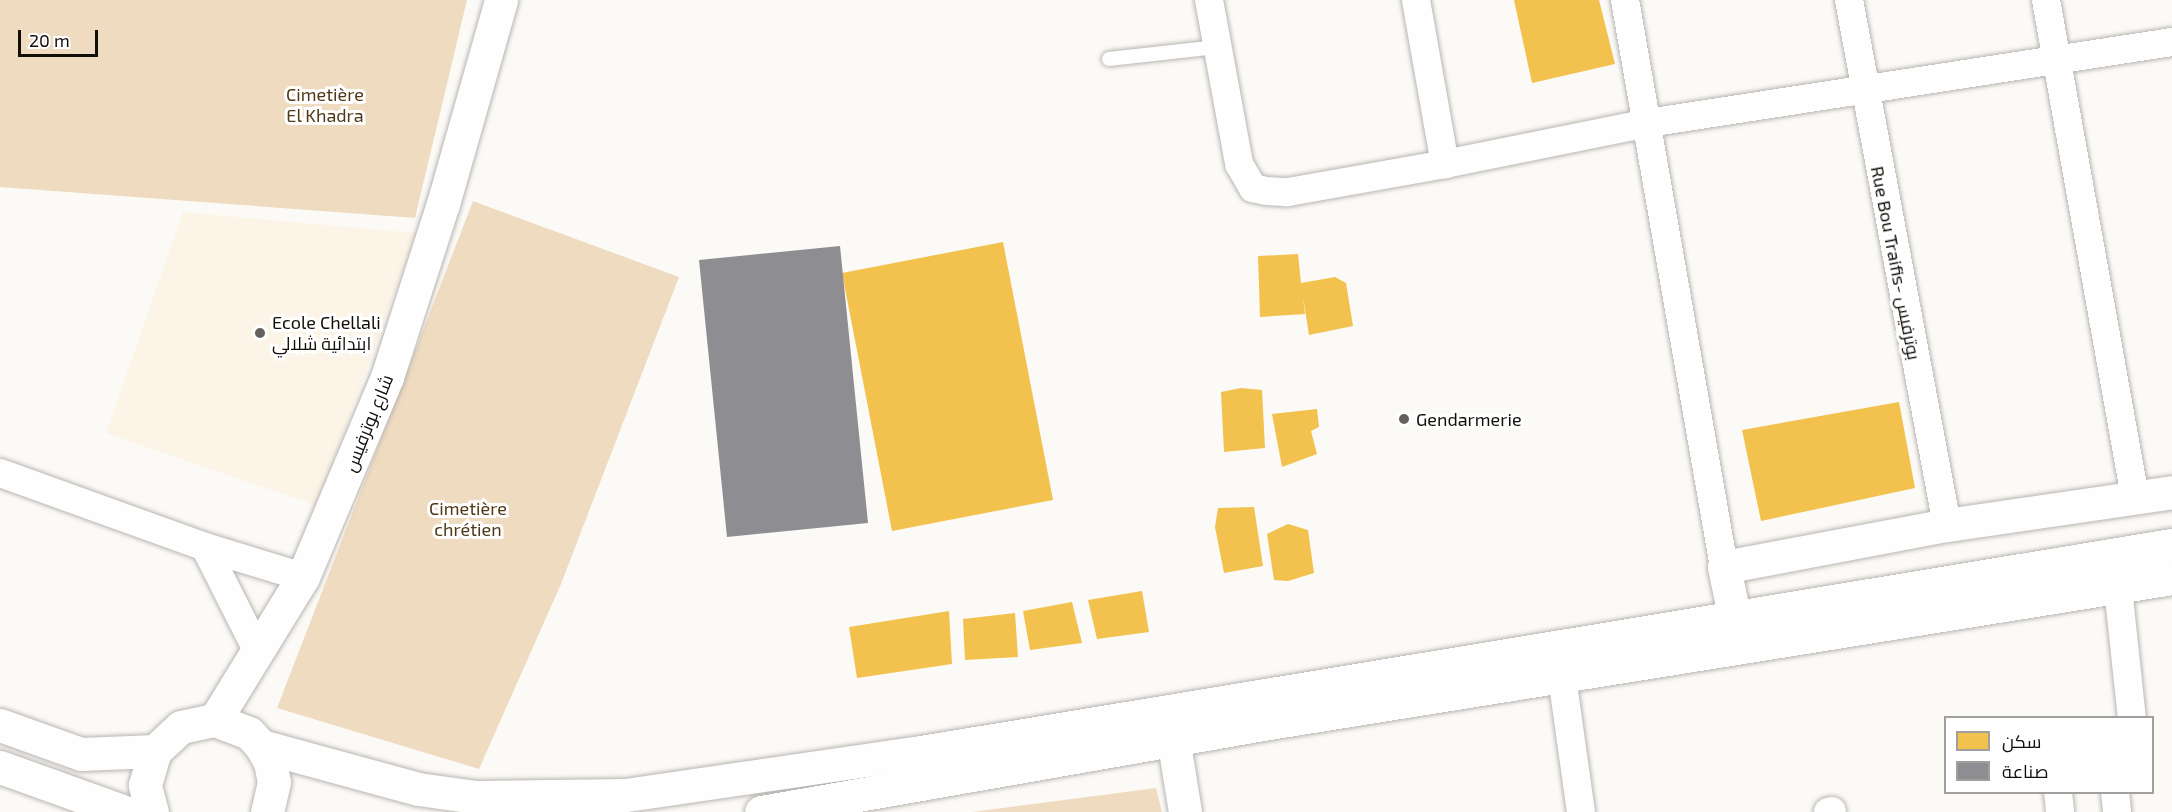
<!DOCTYPE html>
<html>
<head>
<meta charset="utf-8">
<style>
  body { margin:0 }
  #map { position:relative; width:2172px; height:812px; overflow:hidden; background:#fcfaf7; font-family:"Exo 2",Cairo,sans-serif }
  div>[style] { position:absolute }
  [style*='--x'] { left:calc(var(--x)*1px); top:calc(var(--y)*1px); width:calc(var(--w)*1px); rotate:calc(var(--a)*1deg) }
  .built>* { inset:0; background:#fdf4e8 }
  .green>* { inset:0; background:#efdbc0 }
  .homes>* { inset:0; background:#f2c14e }
  .industry>* { inset:0; background:#8d8d92 }
  .roads { filter:drop-shadow(0 0 2px #b8b5b1) drop-shadow(0 0 2px #b8b5b1) }
  .service>* { height:14px; margin:-7px; padding:0 7px; transform-origin:7px; border-radius:7px; background:#fffefe }
  .minor>* { height:28px; margin:-14px; padding:0 14px; transform-origin:14px; border-radius:14px; background:#fffefe }
  .tertiary>* { height:33px; margin:-16.5px; padding:0 16.5px; transform-origin:16.5px; border-radius:16.5px; background:#fffefe }
  .trunk>* { height:33px; margin:-16.5px; padding:0 16.5px; transform-origin:16.5px; border-radius:16.5px; background:#fffefe }
  .dots>* { width:16px; height:16px; translate:-50% -50%; box-sizing:border-box; border:3px solid #fff; border-radius:50% }
  span { translate:-50% -50%; white-space:nowrap; text-align:center; line-height:1.15; -webkit-text-stroke:6px #fff; paint-order:stroke }
  .park-label { font-size:18px; color:#4f3715 }
  .street-label { font-size:18px; color:#120e0a }
  .poi-label { font-size:18px; color:#120e0a }
  .left { translate:0 -50%; text-align:left }
  .legend { position:absolute; left:1944px; top:716px; width:210px; height:78px; box-sizing:border-box; background:#fff; border:2px solid #a09f9d; margin:0; padding:8px 10px; list-style:none; font-size:18px; color:#120e0a }
  .legend li { display:flex; align-items:center; gap:12px; height:30px }
  .legend b { width:30px; border:2px solid #a09f9d }
  .scale { position:absolute; left:18px; top:30px; width:80px; height:27px; box-sizing:border-box; border:3px solid #120e0a; border-top:0; padding-left:8px; font-size:18px; line-height:21px; white-space:nowrap; color:#120e0a; -webkit-text-stroke:4px #fff; paint-order:stroke }
</style>
</head>
<body>
<div id="map">
  <div class="built">
    <i style="clip-path:polygon(183px 212px,416px 233px,317px 506px,106px 433px)"></i>
  </div>
  <div class="green">
    <i style="clip-path:polygon(0 0,467px 0,415px 218px,0 187px)"></i>
    <i style="clip-path:polygon(473px 201px,679px 277px,561px 584px,479px 769px,277px 708px)"></i>
    <i style="clip-path:polygon(1156px 788px,1162px 812px,972px 812px)"></i>
  </div>
  <div class="homes">
    <i style="clip-path:polygon(1514px 0,1599px 0,1615px 64px,1532px 83px)"></i>
    <i style="clip-path:polygon(1003px 242px,1053px 500px,892px 531px,842px 273px)"></i>
    <i style="clip-path:polygon(1298px 254px,1301px 283px,1335px 277px,1346px 283px,1353px 326px,1309px 335px,1303px 297px,1305px 314px,1260px 317px,1258px 256px)"></i>
    <i style="clip-path:polygon(1241px 388px,1262px 390px,1265px 448px,1224px 452px,1221px 392px)"></i>
    <i style="clip-path:polygon(1899px 402px,1915px 488px,1761px 521px,1742px 430px)"></i>
    <i style="clip-path:polygon(1317px 409px,1319px 427px,1311px 431px,1317px 454px,1282px 467px,1272px 414px)"></i>
    <i style="clip-path:polygon(1254px 507px,1263px 566px,1224px 573px,1215px 527px,1218px 508px)"></i>
    <i style="clip-path:polygon(1288px 524px,1308px 530px,1314px 573px,1288px 581px,1274px 580px,1267px 534px)"></i>
    <i style="clip-path:polygon(1142px 591px,1149px 632px,1097px 639px,1088px 600px)"></i>
    <i style="clip-path:polygon(1072px 602px,1082px 643px,1030px 650px,1023px 611px)"></i>
    <i style="clip-path:polygon(949px 611px,952px 664px,857px 678px,849px 627px)"></i>
    <i style="clip-path:polygon(1015px 613px,1018px 657px,965px 660px,963px 619px)"></i>
  </div>
  <div class="industry">
    <i style="clip-path:polygon(840px 246px,868px 523px,727px 537px,699px 260px)"></i>
  </div>
  <div class="roads">
    <div class="service">
      <i style="--x:1109;--y:59;--w:108;--a:-6.4"></i>
    </div>
    <div class="minor">
      <i style="--x:1209;--y:0;--w:167;--a:79.6"></i>
      <i style="--x:1239;--y:164;--w:28;--a:60"></i>
      <i style="--x:1253;--y:188;--w:13;--a:13"></i>
      <i style="--x:1266;--y:191;--w:22;--a:3"></i>
      <i style="--x:1288;--y:192;--w:159;--a:-10.1"></i>
      <i style="--x:1445;--y:164;--w:207;--a:-11.4"></i>
      <i style="--x:1648;--y:123;--w:530;--a:-8.79"></i>
      <i style="--x:1416;--y:0;--w:167;--a:80"></i>
      <i style="--x:1625;--y:0;--w:576;--a:80.1"></i>
      <i style="--x:1849;--y:0;--w:534;--a:79.43"></i>
      <i style="--x:2046;--y:0;--w:505;--a:79.85"></i>
      <i style="--x:0;--y:473;--w:218;--a:19.8"></i>
      <i style="--x:205;--y:547;--w:102;--a:17"></i>
      <i style="--x:205;--y:547;--w:120;--a:63.2"></i>
      <i style="--x:2118;--y:588;--w:131;--a:83.9"></i>
      <i style="--x:1562;--y:677;--w:136;--a:82"></i>
      <i style="--x:2058;--y:792;--w:20;--a:84"></i>
      <i style="--x:2115;--y:792;--w:20;--a:84"></i>
      <i style="--x:1828;--y:812;--w:4;--a:-14"></i>
    </div>
    <div class="tertiary">
      <i style="--x:1734;--y:615;--w:49;--a:-101.8"></i>
      <i style="--x:1724;--y:567;--w:227;--a:-10.7"></i>
      <i style="--x:1947;--y:525;--w:227;--a:-8.3"></i>
      <i style="--x:1169;--y:713;--w:100;--a:80.8"></i>
      <i style="--x:215;--y:720;--w:168;--a:-58.4"></i>
      <i style="--x:303;--y:577;--w:217;--a:-67.2"></i>
      <i style="--x:387;--y:377;--w:182;--a:-72.1"></i>
      <i style="--x:443;--y:204;--w:212;--a:-74.1"></i>
    </div>
    <div class="trunk">
      <i style="--x:0;--y:725;--w:86;--a:19.7"></i>
      <i style="--x:81;--y:754;--w:74;--a:-2.3"></i>
      <i style="--x:261;--y:746;--w:163;--a:15.3"></i>
      <i style="--x:418;--y:789;--w:59;--a:7.9"></i>
      <i style="--x:476;--y:797;--w:150;--a:-0.8"></i>
      <i style="--x:626;--y:795;--w:292;--a:-8.3"></i>
      <i style="--x:915;--y:753;--w:1274;--a:-9.4"></i>
      <i style="--x:0;--y:767;--w:133;--a:19.8"></i>
      <i style="--x:152;--y:812;--w:28;--a:-105"></i>
      <i style="--x:145;--y:785;--w:35;--a:-74"></i>
      <i style="--x:155;--y:751;--w:35;--a:-43"></i>
      <i style="--x:181;--y:727;--w:35;--a:-12"></i>
      <i style="--x:215;--y:720;--w:36;--a:21"></i>
      <i style="--x:249;--y:733;--w:18;--a:47"></i>
      <i style="--x:261;--y:746;--w:18;--a:61"></i>
      <i style="--x:270;--y:762;--w:20;--a:79"></i>
      <i style="--x:274;--y:782;--w:31;--a:103"></i>
      <i style="--x:761;--y:812;--w:516;--a:-9.94"></i>
      <i style="--x:1269;--y:723;--w:915;--a:-9.12"></i>
    </div>
  </div>
  <div class="dots">
    <i style="left:260px;top:333px;background:#64615d"></i>
    <i style="left:1404px;top:419px;background:#64615d"></i>
  </div>
  <div class="park-label">
    <span style="left:325px;top:105px">Cimetière<br>El Khadra</span>
    <span style="left:468px;top:519px">Cimetière<br>chrétien</span>
  </div>
  <div class="street-label">
    <span style="left:1896px;top:263px;rotate:79deg">Rue Bou Traifis- بوترفيس</span>
    <span style="left:368px;top:423px;rotate:-68deg">شارع بوترفيس</span>
  </div>
  <div class="poi-label">
    <span class="left" style="left:272px;top:333px">Ecole Chellali<br>ابتدائية شلالي</span>
    <span class="left" style="left:1416px;top:419px">Gendarmerie</span>
  </div>
  <ul class="legend">
  <li><b style="height:16px;background:#f2c14e"></b>سكن</li>
  <li><b style="height:16px;background:#8d8d92"></b>صناعة</li>
  </ul>
  <div class="scale">20 m</div>
</div>
</body>
</html>
